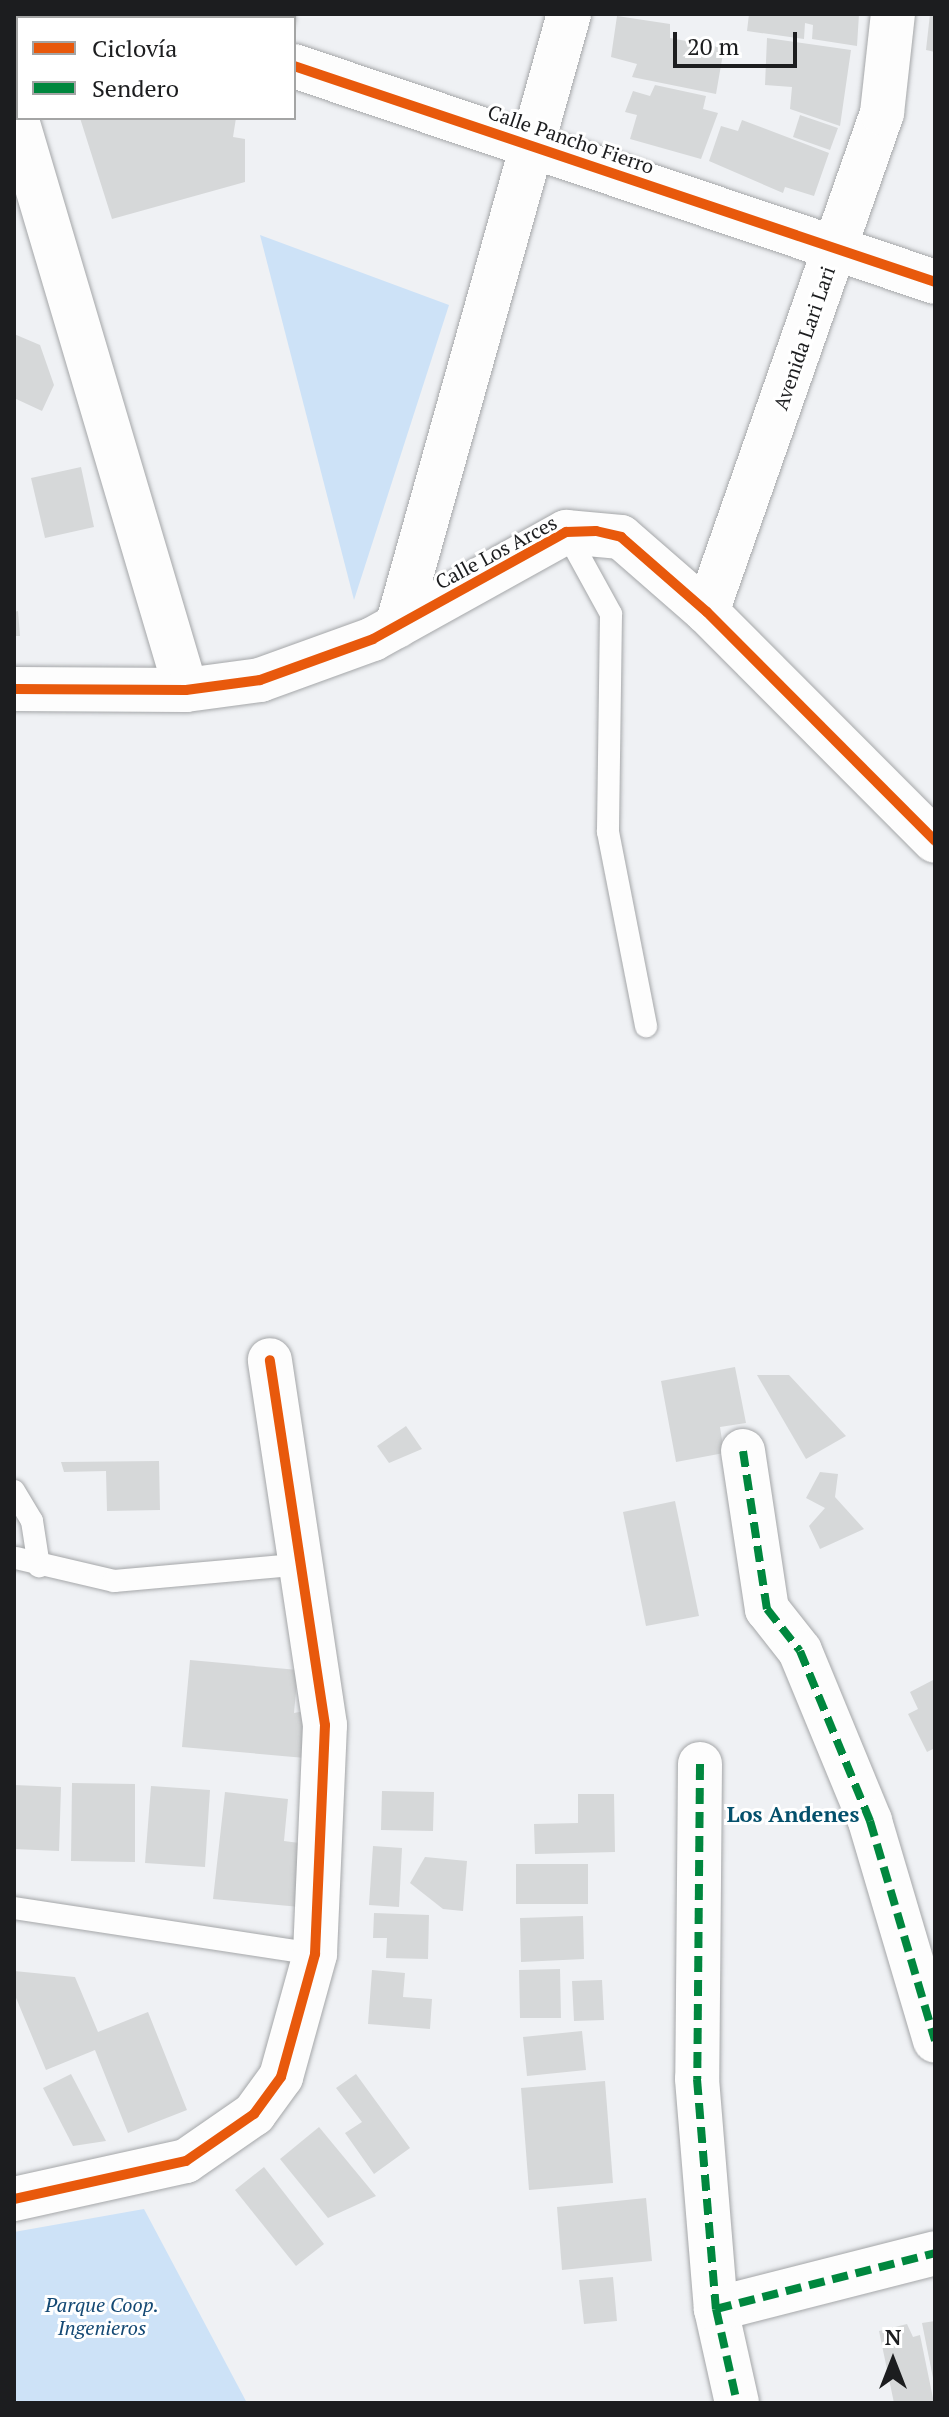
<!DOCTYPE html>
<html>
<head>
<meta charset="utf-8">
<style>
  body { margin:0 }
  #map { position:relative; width:949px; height:2417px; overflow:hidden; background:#eff1f4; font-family:"PT Serif",serif }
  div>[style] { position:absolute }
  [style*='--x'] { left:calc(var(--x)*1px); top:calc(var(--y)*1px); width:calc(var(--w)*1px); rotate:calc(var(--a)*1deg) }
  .green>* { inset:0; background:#cde2f7 }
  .building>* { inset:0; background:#d6d8d9 }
  .roads { filter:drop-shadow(0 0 2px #a5a7a9) drop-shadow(0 0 2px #a5a7a9) }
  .lane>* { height:22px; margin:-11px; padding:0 11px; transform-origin:11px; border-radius:11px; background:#fdfdfd }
  .street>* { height:44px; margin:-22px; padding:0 22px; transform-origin:22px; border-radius:22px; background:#fdfdfd }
  .secondary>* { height:44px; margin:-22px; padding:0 22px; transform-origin:22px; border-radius:22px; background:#fdfdfd }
  .quiet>* { height:8px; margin-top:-4px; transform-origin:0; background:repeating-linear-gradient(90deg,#00873e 0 16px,transparent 0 24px) }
  .cycleway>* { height:10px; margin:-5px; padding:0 5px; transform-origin:5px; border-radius:5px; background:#e8590c }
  span { translate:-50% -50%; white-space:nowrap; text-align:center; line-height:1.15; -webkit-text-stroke:6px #fff; paint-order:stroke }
  .street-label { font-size:20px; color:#1c1d1f }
  .park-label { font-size:20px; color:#144974; font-style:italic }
  .neighbourhood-label { font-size:22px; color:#04506c; font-weight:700 }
  .frame { position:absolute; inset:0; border:16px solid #1c1d1f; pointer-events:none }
  .legend { position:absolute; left:16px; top:16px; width:280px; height:104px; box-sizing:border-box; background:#fff; border:2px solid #a4a5a5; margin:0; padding:10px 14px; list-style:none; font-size:24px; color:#1c1d1f }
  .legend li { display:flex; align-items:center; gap:16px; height:40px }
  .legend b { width:40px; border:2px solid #a4a5a5 }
  .north { position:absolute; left:853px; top:2321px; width:80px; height:80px; -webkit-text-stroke:6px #fff; paint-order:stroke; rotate:0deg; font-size:22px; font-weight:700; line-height:32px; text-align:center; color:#1c1d1f }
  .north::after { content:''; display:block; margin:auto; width:28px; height:36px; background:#1c1d1f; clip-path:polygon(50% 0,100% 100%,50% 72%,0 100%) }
  .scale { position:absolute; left:673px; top:32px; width:124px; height:36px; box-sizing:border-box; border:4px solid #1c1d1f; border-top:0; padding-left:10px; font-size:24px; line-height:28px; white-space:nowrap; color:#1c1d1f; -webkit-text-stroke:6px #fff; paint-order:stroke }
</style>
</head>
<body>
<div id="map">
  <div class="green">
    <i style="clip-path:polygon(260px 235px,449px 305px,354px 600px)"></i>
    <i style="clip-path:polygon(144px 2209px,247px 2403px,14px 2403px,14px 2232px)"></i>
  </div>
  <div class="building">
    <i style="clip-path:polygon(749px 14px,859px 14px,857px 46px,812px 39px,813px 25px,805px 23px,804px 39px,747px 31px)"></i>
    <i style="clip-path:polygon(930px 14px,935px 14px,935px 52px,926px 50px)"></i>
    <i style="clip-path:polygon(617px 16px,670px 24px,670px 38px,724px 48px,716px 94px,632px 77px,637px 64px,611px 57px)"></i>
    <i style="clip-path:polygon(767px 38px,851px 50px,840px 126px,790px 109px,792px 87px,765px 85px)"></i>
    <i style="clip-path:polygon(655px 85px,706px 96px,703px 109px,718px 113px,701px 159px,630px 139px,637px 115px,625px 112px,633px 91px,650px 96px)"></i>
    <i style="clip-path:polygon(800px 115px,838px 128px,830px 150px,793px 137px)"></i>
    <i style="clip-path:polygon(80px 118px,236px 118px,233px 137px,245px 139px,245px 182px,112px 219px)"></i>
    <i style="clip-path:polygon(742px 120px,829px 153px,814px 196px,785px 187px,783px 193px,709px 161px,721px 126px,738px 131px)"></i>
    <i style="clip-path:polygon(14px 334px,40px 345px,54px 385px,42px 411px,14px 398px)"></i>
    <i style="clip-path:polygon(81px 467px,94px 527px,45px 538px,31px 478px)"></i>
    <i style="clip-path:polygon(18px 611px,20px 636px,14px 636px,14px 612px)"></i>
    <i style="clip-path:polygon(735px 1367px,746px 1423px,720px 1427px,724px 1453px,676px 1462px,661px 1381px)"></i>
    <i style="clip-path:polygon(757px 1375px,789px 1375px,846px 1436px,806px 1459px)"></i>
    <i style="clip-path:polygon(406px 1426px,422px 1449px,389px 1463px,377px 1446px)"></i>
    <i style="clip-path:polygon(159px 1461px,160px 1510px,107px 1511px,106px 1471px,64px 1472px,61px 1462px)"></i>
    <i style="clip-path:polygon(820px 1472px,838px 1474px,835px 1497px,864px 1529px,820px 1549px,809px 1526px,825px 1508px,806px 1498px)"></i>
    <i style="clip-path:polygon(675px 1501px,699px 1616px,646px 1626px,623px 1512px)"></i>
    <i style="clip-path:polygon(190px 1660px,298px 1670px,294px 1713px,310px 1710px,305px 1758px,182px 1747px)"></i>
    <i style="clip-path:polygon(935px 1679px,935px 1748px,927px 1752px,908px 1714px,918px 1709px,910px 1692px)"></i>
    <i style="clip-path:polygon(72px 1783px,135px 1784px,135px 1862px,71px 1861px)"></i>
    <i style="clip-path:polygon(14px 1785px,61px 1787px,59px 1851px,14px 1849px)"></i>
    <i style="clip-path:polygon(151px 1786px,210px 1790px,205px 1867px,145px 1863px)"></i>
    <i style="clip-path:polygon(382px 1791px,434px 1792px,433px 1831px,381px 1830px)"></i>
    <i style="clip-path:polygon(225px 1792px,288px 1799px,284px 1841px,307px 1844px,300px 1907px,213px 1899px)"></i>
    <i style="clip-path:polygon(578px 1794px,614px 1794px,615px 1852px,535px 1854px,534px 1824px,578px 1823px)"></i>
    <i style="clip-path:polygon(373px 1846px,402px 1848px,399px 1907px,369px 1905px)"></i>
    <i style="clip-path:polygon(425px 1857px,467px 1861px,463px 1911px,443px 1909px,410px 1883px)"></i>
    <i style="clip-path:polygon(516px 1864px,588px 1864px,588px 1904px,516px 1904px)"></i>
    <i style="clip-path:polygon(374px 1913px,429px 1915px,428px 1959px,386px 1958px,387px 1938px,373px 1938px)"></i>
    <i style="clip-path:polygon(583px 1916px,584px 1959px,521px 1962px,520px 1918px)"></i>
    <i style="clip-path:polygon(560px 1969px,561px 2018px,520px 2018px,519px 1970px)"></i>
    <i style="clip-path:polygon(372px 1970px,405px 1973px,403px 1997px,432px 1999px,430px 2029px,368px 2024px)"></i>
    <i style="clip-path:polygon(14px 1971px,75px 1977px,98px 2032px,148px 2012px,187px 2110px,128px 2133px,95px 2050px,46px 2070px,14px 1993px)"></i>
    <i style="clip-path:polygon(602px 1980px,604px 2020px,574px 2021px,572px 1981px)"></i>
    <i style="clip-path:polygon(582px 2031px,586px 2070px,527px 2076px,523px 2037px)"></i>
    <i style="clip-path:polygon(71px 2074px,106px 2141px,73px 2146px,43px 2088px)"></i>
    <i style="clip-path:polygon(356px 2074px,410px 2148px,374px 2174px,345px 2133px,362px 2122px,336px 2088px)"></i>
    <i style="clip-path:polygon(605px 2081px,613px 2183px,529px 2190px,521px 2088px)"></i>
    <i style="clip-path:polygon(319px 2127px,376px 2196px,328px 2218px,280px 2159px)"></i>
    <i style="clip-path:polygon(264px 2167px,324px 2244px,296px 2266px,235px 2190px)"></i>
    <i style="clip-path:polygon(646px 2198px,652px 2261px,562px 2270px,557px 2207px)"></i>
    <i style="clip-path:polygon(613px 2277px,617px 2321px,584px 2324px,579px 2280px)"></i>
    <i style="clip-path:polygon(935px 2321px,935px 2383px,934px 2383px,922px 2323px)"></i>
    <i style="clip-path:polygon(907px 2324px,913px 2337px,920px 2335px,934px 2403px,894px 2403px,879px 2331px)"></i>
  </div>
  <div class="roads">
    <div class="lane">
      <i style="--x:566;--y:532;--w:94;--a:61.2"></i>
      <i style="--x:611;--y:614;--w:218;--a:90.8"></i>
      <i style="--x:608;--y:832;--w:198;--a:78.9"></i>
      <i style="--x:14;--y:1491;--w:35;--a:59"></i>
      <i style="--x:32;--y:1521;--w:46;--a:81.2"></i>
      <i style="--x:16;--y:1558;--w:101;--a:13.2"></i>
      <i style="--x:114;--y:1581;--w:190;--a:-5.1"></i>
      <i style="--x:14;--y:1908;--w:304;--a:8.7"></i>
    </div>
    <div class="street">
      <i style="--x:272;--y:18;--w:4;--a:-76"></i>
      <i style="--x:14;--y:110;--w:605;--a:73.48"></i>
      <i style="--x:707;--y:612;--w:323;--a:45.1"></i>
      <i style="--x:397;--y:626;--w:636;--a:-74.3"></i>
      <i style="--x:743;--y:1451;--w:160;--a:81.4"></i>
      <i style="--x:767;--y:1609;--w:53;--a:51.8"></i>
      <i style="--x:800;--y:1651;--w:184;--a:67.6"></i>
      <i style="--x:870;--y:1821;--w:229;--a:73.5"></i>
      <i style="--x:700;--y:1764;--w:315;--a:90.5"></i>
      <i style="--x:697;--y:2079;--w:231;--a:85.3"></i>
      <i style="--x:716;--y:2309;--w:96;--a:77.4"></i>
      <i style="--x:14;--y:2199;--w:176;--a:-12.5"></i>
      <i style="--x:186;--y:2161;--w:83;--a:-34.7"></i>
      <i style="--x:254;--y:2114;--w:46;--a:-53.9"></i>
      <i style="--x:281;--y:2077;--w:128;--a:-74.5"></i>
      <i style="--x:315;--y:1954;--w:229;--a:-87.5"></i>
      <i style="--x:325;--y:1725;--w:369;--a:-98.6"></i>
      <i style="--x:716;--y:2309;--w:226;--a:-14.3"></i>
    </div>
    <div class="secondary">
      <i style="--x:141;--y:14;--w:13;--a:18"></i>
      <i style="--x:294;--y:66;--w:676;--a:18.62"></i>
      <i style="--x:14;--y:689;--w:172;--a:0.3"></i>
      <i style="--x:186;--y:690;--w:75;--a:-7.7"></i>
      <i style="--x:260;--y:680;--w:120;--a:-19.9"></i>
      <i style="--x:373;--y:639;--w:221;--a:-29"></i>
      <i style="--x:566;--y:532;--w:55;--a:5.2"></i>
      <i style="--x:621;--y:537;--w:114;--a:41.1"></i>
      <i style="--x:707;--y:612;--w:529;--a:-70.67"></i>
      <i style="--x:882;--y:113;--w:100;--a:-83.7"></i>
    </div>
  </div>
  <div class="quiet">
    <i style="--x:743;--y:1451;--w:160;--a:81.4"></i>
    <i style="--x:767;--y:1609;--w:53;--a:51.8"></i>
    <i style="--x:800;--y:1651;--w:184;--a:67.6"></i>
    <i style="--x:870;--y:1821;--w:229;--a:73.5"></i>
    <i style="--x:700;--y:1764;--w:315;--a:90.5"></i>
    <i style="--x:697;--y:2079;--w:231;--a:85.3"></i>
    <i style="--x:716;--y:2309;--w:96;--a:77.4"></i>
    <i style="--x:716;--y:2309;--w:226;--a:-14.3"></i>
  </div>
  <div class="cycleway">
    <i style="--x:294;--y:66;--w:676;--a:18.62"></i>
    <i style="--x:14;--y:689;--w:172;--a:0.3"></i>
    <i style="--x:186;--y:690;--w:75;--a:-7.7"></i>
    <i style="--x:260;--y:680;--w:120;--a:-19.9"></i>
    <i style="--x:373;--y:639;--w:221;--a:-29"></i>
    <i style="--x:566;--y:532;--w:30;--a:-2"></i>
    <i style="--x:596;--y:531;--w:26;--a:13"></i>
    <i style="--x:621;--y:537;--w:114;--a:41.1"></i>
    <i style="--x:707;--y:612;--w:323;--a:45.1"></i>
    <i style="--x:14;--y:2199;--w:176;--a:-12.5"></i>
    <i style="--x:186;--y:2161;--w:83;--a:-34.7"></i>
    <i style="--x:254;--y:2114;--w:46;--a:-53.9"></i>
    <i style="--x:281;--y:2077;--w:128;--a:-74.5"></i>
    <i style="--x:315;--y:1954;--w:229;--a:-87.5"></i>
    <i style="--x:325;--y:1725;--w:369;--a:-98.6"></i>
  </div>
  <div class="street-label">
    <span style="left:571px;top:139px;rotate:19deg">Calle Pancho Fierro</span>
    <span style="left:804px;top:338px;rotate:-71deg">Avenida Lari Lari</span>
    <span style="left:496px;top:552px;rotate:-28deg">Calle Los Arces</span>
  </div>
  <div class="park-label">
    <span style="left:102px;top:2316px">Parque Coop.<br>Ingenieros</span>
  </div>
  <div class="neighbourhood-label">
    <span style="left:793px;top:1814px">Los Andenes</span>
  </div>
  <div class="frame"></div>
  <ul class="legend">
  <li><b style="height:10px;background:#e8590c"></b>Ciclovía</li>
  <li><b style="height:10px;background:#00873e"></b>Sendero</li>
  </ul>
  <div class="north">N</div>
  <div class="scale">20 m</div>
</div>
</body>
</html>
